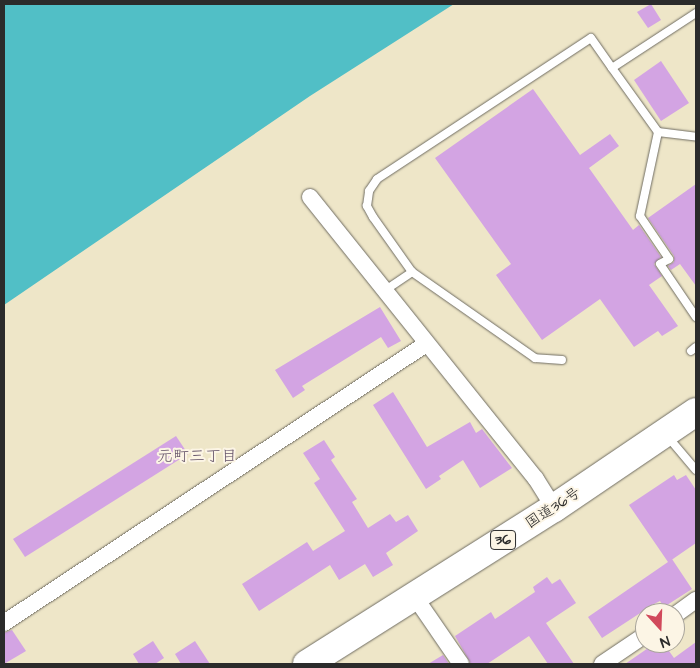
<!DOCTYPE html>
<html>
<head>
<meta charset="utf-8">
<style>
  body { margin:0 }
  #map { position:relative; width:700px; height:668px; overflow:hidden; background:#eee6c8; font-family:"Architects Daughter","Klee One",sans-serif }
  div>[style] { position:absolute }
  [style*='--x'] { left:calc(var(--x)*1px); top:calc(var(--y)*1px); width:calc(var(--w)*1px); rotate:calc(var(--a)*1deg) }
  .water>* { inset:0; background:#51bfc6 }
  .building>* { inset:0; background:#d3a4e3 }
  .roads { filter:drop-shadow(0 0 1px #6f6c62) drop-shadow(0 0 1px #6f6c62) }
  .lane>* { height:8px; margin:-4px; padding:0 4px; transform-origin:4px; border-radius:4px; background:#fff }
  .street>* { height:16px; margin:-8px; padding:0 8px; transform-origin:8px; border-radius:8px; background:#fff }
  .highway>* { height:28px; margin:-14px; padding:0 14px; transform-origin:14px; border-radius:14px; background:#fff }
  span { translate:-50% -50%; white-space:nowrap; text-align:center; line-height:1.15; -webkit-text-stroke:4px #fcf5e5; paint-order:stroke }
  .shield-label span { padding:1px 4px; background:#fcf5e5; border:1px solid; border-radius:4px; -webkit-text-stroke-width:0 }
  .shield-label { font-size:14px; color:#2b2b2b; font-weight:700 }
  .street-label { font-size:15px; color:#2b2b2b }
  .neighbourhood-label { font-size:16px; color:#66556b }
  .frame { position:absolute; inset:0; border:5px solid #2b2b2b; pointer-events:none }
  .north { position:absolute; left:635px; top:603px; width:50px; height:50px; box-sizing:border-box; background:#fcf5e5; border:1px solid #a8a49b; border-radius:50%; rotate:160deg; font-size:14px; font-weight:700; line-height:20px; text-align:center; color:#2b2b2b }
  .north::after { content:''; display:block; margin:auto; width:18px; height:22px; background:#d1495b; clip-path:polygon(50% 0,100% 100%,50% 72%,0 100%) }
</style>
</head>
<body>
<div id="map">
  <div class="water">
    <i style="clip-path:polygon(4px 4px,454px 4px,310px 96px,4px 305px)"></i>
  </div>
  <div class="building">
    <i style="clip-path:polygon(651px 4px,661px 20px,648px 28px,637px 12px)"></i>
    <i style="clip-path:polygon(661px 61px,689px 103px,661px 121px,634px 80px)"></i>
    <i style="clip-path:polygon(533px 89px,580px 155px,610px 134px,619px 146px,589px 168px,633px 230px,639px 225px,661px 257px,654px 264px,662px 276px,649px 285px,678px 326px,662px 336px,658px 331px,634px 347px,600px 299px,542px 340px,496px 275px,511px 264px,435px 158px)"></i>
    <i style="clip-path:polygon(696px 184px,696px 286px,680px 264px,671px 270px,668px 266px,674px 262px,674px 256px,648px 218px)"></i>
    <i style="clip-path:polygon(380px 307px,401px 341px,388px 348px,381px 337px,302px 386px,305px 390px,293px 398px,275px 370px)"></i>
    <i style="clip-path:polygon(393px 392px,427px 447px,470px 422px,476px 433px,482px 429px,512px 468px,480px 488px,463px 460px,439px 476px,441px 479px,426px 489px,373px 405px)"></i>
    <i style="clip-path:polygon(176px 436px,188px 454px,25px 557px,13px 539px)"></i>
    <i style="clip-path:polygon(324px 440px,335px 457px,331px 460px,357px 499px,352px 502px,368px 528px,390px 514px,396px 522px,408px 515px,418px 531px,386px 553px,393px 565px,373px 577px,365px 564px,339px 580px,330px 565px,259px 611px,242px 584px,307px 542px,313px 551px,345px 531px,314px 483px,320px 479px,303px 453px)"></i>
    <i style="clip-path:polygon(674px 475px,677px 480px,686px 475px,696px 490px,696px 543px,670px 561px,672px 559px,692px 589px,664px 607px,660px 601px,654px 604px,602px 638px,588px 617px,668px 562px,629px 505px)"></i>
    <i style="clip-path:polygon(547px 577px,552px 584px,560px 579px,576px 603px,546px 623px,574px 664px,548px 664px,529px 636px,487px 664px,471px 664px,455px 636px,491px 612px,495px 619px,535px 592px,533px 587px)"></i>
    <i style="clip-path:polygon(12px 630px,26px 651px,4px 664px,4px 633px)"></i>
    <i style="clip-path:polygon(153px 641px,164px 658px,155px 664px,139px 664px,133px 654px)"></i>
    <i style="clip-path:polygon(195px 641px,210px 664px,181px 664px,175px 654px)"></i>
    <i style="clip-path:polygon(696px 642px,696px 664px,625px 664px,654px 644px,657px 648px,664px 644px,674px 658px)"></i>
    <i style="clip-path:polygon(443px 655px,449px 664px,428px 664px)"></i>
  </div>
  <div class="roads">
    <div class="lane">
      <i style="--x:696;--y:13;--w:100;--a:146.8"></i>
      <i style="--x:612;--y:68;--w:79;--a:54.3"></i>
      <i style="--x:658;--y:132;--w:86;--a:102.1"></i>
      <i style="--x:640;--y:216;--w:52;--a:56"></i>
      <i style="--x:669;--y:259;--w:10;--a:151"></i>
      <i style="--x:660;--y:264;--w:64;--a:55.8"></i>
      <i style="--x:658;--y:132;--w:38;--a:7"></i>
      <i style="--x:384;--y:291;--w:34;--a:-34"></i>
      <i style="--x:691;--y:351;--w:6;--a:-39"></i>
      <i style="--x:562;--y:360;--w:27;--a:-176"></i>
      <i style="--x:535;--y:358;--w:150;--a:-145"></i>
      <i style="--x:412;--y:272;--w:67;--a:-125.3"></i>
      <i style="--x:373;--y:217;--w:13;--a:-119"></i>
      <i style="--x:367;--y:206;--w:15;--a:-82"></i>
      <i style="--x:369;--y:191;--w:14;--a:-56"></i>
      <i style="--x:377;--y:179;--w:256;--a:-33.4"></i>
      <i style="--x:591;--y:38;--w:37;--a:55"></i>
      <i style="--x:668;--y:437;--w:43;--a:49.7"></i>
    </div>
    <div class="street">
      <i style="--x:310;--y:197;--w:361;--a:51.3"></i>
      <i style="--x:536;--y:479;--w:34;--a:58"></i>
      <i style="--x:415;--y:597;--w:81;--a:55.5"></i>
      <i style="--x:675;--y:615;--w:26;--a:-36"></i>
      <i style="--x:4;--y:623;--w:506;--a:-33.47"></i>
      <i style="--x:602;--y:664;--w:52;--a:-34"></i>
    </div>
    <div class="highway">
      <i style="--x:307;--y:664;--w:292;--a:-32.3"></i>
      <i style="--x:554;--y:508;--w:171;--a:-34.1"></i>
    </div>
  </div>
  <div class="shield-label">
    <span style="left:503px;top:540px">36</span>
  </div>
  <div class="street-label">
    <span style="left:553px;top:508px;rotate:-33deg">国道36号</span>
  </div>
  <div class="neighbourhood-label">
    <span style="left:197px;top:456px">元町三丁目</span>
  </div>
  <div class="frame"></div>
  <div class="north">N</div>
</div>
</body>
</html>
